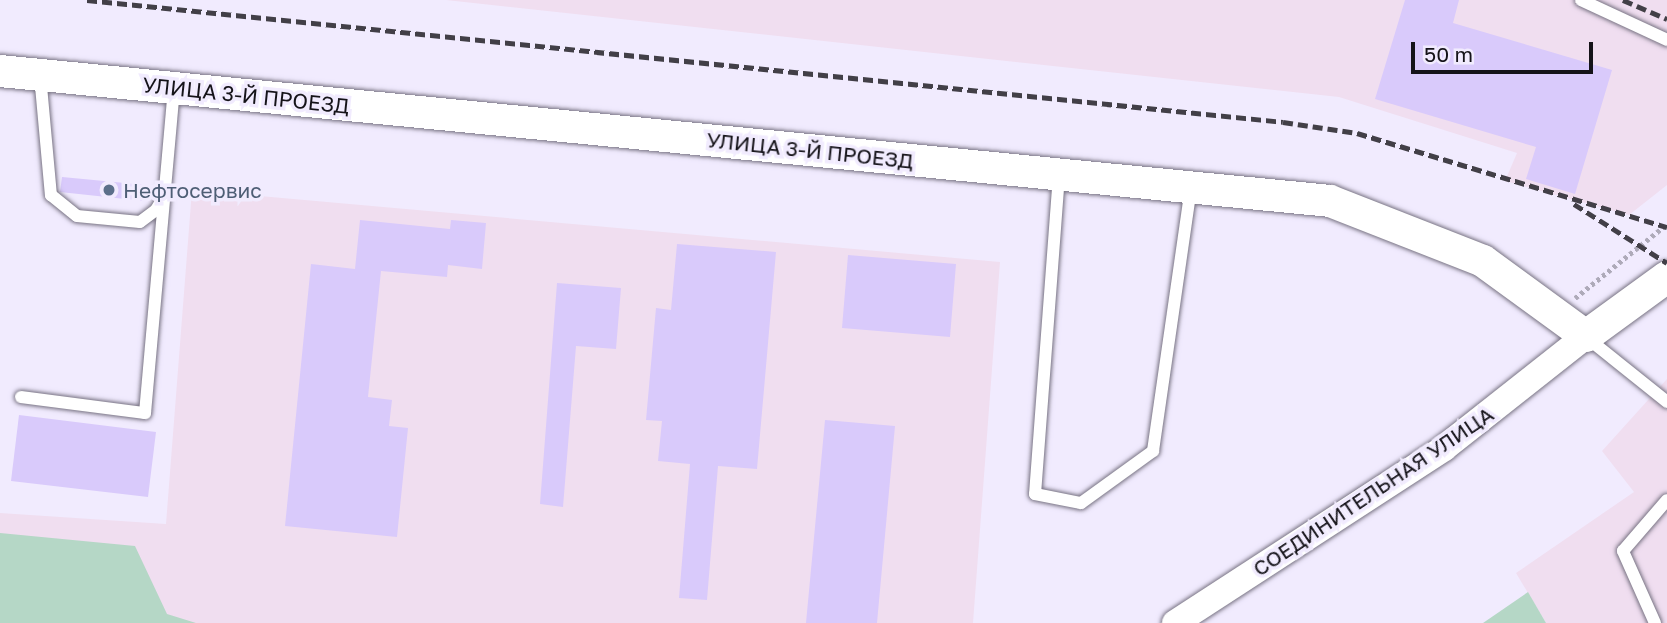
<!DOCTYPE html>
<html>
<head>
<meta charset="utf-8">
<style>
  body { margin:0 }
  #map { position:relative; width:1667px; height:623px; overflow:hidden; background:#f1ebfe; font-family:"Golos Text",sans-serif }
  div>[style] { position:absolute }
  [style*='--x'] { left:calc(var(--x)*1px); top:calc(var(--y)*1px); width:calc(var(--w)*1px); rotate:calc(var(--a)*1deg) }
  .industrial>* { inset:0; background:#f0def0 }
  .green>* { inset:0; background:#b5d7c6 }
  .building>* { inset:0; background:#d9cafb }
  .path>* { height:4.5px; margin-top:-2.25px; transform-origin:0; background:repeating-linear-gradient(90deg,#aeaab9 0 3.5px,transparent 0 7px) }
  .roads { filter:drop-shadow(0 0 2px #787383) drop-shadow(0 0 2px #787383) }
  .service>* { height:12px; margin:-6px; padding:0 6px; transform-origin:6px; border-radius:6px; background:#fff }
  .minor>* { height:26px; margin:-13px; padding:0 13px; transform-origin:13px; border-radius:13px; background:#fff }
  .tertiary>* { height:32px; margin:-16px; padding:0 16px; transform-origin:16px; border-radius:16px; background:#fff }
  .rail>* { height:5px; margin-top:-2.5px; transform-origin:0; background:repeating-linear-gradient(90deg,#423f47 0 10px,transparent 0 15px) }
  .dots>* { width:19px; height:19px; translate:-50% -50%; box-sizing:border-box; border:4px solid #f1ebfe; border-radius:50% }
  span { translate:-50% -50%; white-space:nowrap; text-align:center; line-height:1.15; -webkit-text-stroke:7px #f1ebfe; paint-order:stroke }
  .street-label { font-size:21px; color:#151319 }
  .service-label { font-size:21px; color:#4e5e75 }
  .left { translate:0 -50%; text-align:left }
  .scale { position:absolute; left:1411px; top:42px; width:182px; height:32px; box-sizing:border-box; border:4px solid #151319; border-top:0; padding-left:9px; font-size:21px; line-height:24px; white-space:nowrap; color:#151319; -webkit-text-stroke:5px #f1ebfe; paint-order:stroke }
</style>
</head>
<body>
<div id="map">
  <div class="industrial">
    <i style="clip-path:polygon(446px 0,1667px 0,1667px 185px,1629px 215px,1505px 181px,1517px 153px,1339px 97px)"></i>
    <i style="clip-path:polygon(192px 190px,1000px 262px,973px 623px,0 623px,0 513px,166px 524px)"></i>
    <i style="clip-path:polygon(1667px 379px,1667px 623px,1546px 623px,1516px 573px,1634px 492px,1602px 451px)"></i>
  </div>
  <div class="green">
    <i style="clip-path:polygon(0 533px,135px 546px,167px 614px,196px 623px,0 623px)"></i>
    <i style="clip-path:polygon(1528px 592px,1546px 623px,1483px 623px)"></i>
  </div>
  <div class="building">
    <i style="clip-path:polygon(1405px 0,1459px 0,1453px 23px,1612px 70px,1575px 194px,1526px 179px,1536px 147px,1375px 99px)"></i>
    <i style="clip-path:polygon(62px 177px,146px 185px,144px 201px,60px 192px)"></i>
    <i style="clip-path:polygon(360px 220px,450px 229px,451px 220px,486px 223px,482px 269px,448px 265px,447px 277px,381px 271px,368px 397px,392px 400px,389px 426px,408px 428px,397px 537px,285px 526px,311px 264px,355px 269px)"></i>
    <i style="clip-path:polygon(677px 244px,776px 252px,757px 469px,718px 466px,707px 600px,679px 598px,690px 464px,658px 461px,662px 421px,646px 420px,656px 308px,671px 310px)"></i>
    <i style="clip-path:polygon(848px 255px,956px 264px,950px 337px,842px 328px)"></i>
    <i style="clip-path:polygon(557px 283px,621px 288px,616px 349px,576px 346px,563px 507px,540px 504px)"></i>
    <i style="clip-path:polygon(19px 415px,156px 432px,148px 497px,11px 481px)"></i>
    <i style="clip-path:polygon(825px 420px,895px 426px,877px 623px,806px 623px)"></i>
  </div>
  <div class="path">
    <i style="--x:1575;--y:298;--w:118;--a:-38.8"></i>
  </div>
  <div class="roads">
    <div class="service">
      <i style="--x:1581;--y:0;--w:95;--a:24.9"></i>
      <i style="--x:40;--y:75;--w:121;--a:84.8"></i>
      <i style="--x:51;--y:195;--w:33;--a:39"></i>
      <i style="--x:77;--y:216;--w:63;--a:5.4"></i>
      <i style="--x:140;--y:222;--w:20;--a:-37"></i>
      <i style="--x:156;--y:210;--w:14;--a:-60"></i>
      <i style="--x:1059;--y:175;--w:320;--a:94.3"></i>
      <i style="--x:1035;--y:494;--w:47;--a:11.1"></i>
      <i style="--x:1081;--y:503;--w:89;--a:-35.8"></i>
      <i style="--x:1153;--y:451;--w:266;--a:-81.8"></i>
      <i style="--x:1586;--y:337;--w:104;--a:38.7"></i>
      <i style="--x:21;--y:397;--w:125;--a:7.4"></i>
      <i style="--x:145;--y:413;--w:326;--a:-84.9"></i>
      <i style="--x:1655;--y:623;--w:79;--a:-114"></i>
      <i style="--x:1623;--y:551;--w:67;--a:-49.2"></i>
    </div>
    <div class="minor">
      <i style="--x:1175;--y:623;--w:321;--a:-33"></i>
      <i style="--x:1444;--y:448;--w:181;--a:-38.3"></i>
    </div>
    <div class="tertiary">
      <i style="--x:0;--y:71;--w:1336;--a:5.58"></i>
      <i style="--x:1330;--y:201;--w:164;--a:21.4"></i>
      <i style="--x:1483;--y:261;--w:127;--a:36.1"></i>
      <i style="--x:1586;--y:336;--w:100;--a:-36.1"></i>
    </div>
  </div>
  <div class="rail">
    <i style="--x:87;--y:0;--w:1202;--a:5.82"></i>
    <i style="--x:1283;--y:122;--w:75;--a:8.5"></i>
    <i style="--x:1357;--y:133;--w:324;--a:16.9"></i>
    <i style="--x:1623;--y:0;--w:48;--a:23.4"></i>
    <i style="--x:1574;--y:204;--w:110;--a:32.4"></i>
  </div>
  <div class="dots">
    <i style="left:109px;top:190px;background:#5c6f8a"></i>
  </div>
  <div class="street-label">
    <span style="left:246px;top:95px;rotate:6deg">УЛИЦА 3-Й ПРОЕЗД</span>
    <span style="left:810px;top:150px;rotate:6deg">УЛИЦА 3-Й ПРОЕЗД</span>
    <span style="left:1373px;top:491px;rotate:-34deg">СОЕДИНИТЕЛЬНАЯ УЛИЦА</span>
  </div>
  <div class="service-label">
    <span class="left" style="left:123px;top:190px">Нефтосервис</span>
  </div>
  <div class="scale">50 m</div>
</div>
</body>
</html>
